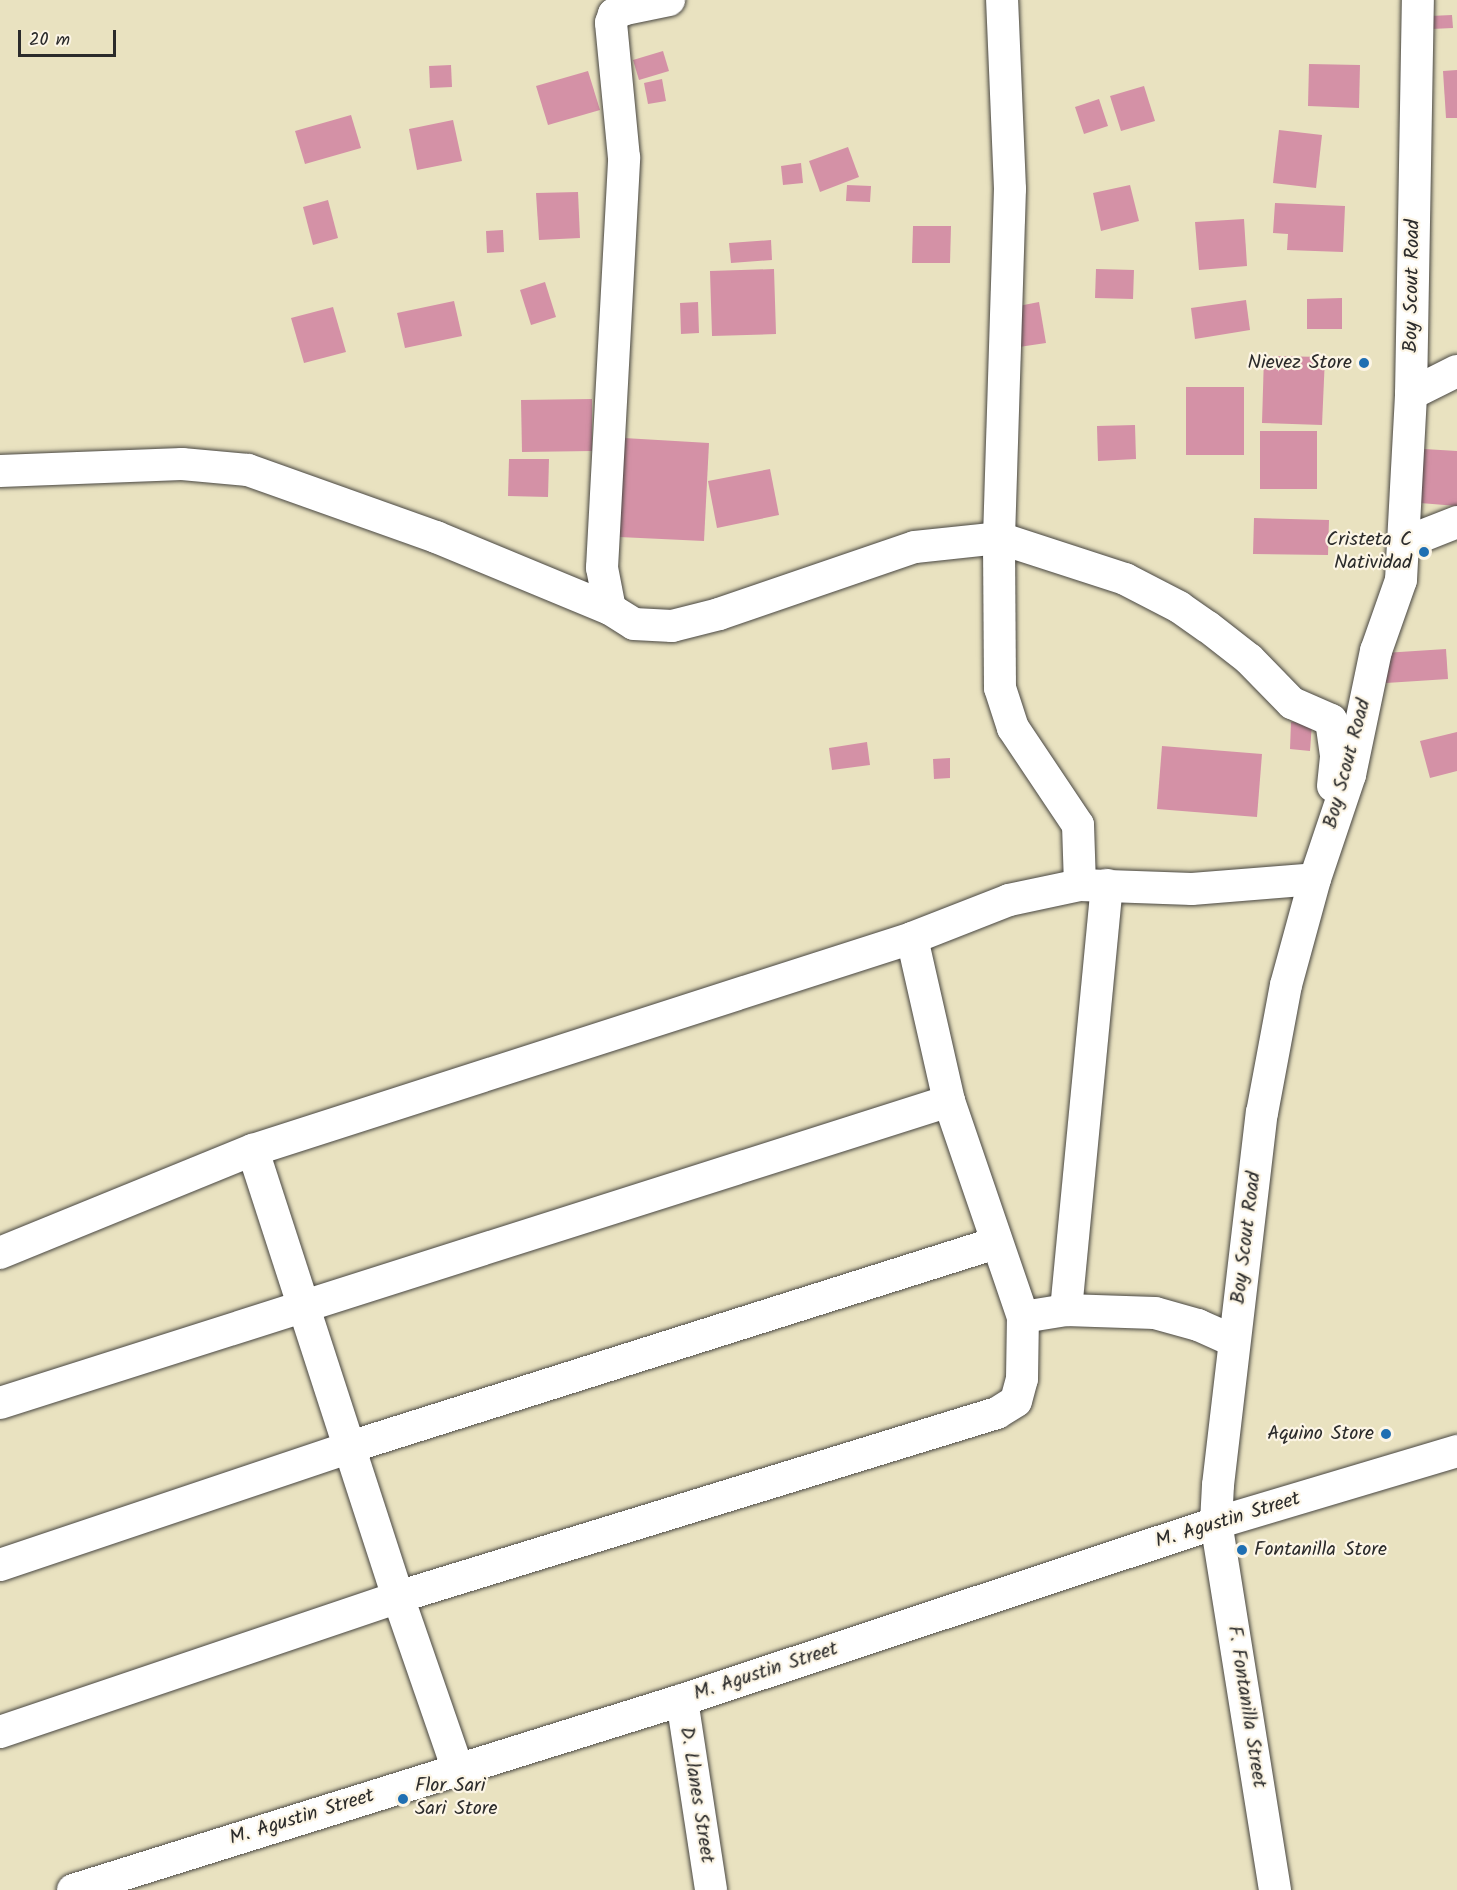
<!DOCTYPE html>
<html>
<head>
<meta charset="utf-8">
<style>
  body { margin:0 }
  #map { position:relative; width:1457px; height:1890px; overflow:hidden; background:#e9e2c0; font-family:Kalam,sans-serif }
  div>[style] { position:absolute }
  [style*='--x'] { left:calc(var(--x)*1px); top:calc(var(--y)*1px); width:calc(var(--w)*1px); rotate:calc(var(--a)*1deg) }
  .building>* { inset:0; background:#d491a6 }
  .roads { filter:drop-shadow(0 0 2px #484641) drop-shadow(0 0 2px #484641) }
  .minor>* { height:32px; margin:-16px; padding:0 16px; transform-origin:16px; border-radius:16px; background:#fff }
  .dots>* { width:16px; height:16px; translate:-50% -50%; box-sizing:border-box; border:3px solid #fcf5e5; border-radius:50% }
  span { translate:-50% -50%; white-space:nowrap; text-align:center; line-height:1.15; -webkit-text-stroke:4.5px #fcf5e5; paint-order:stroke }
  .street-label { font-size:20px; color:#2b2b2b }
  .poi-label { font-size:20px; color:#2b2b2b }
  .right { translate:-100% -50%; text-align:right }
  .left { translate:0 -50%; text-align:left }
  .scale { position:absolute; left:18px; top:30px; width:98px; height:27px; box-sizing:border-box; border:3px solid #2b2b2b; border-top:0; padding-left:8px; font-size:18px; line-height:21px; white-space:nowrap; color:#2b2b2b; -webkit-text-stroke:4px #fcf5e5; paint-order:stroke }
</style>
</head>
<body>
<div id="map">
  <div class="building">
    <i style="clip-path:polygon(1452px 15px,1453px 28px,1431px 29px,1430px 16px)"></i>
    <i style="clip-path:polygon(663px 51px,669px 71px,639px 80px,633px 60px)"></i>
    <i style="clip-path:polygon(1309px 64px,1360px 65px,1359px 108px,1308px 106px)"></i>
    <i style="clip-path:polygon(451px 65px,452px 87px,430px 88px,429px 66px)"></i>
    <i style="clip-path:polygon(1457px 70px,1457px 118px,1446px 118px,1443px 71px)"></i>
    <i style="clip-path:polygon(588px 71px,600px 110px,548px 125px,536px 86px)"></i>
    <i style="clip-path:polygon(662px 79px,666px 101px,648px 104px,644px 83px)"></i>
    <i style="clip-path:polygon(1144px 86px,1155px 121px,1121px 131px,1110px 96px)"></i>
    <i style="clip-path:polygon(1099px 99px,1108px 126px,1084px 134px,1075px 107px)"></i>
    <i style="clip-path:polygon(351px 115px,361px 148px,305px 164px,295px 131px)"></i>
    <i style="clip-path:polygon(453px 120px,462px 161px,417px 170px,409px 129px)"></i>
    <i style="clip-path:polygon(1279px 130px,1322px 135px,1316px 188px,1273px 183px)"></i>
    <i style="clip-path:polygon(848px 147px,859px 177px,820px 192px,809px 161px)"></i>
    <i style="clip-path:polygon(801px 163px,803px 183px,783px 185px,781px 166px)"></i>
    <i style="clip-path:polygon(847px 185px,871px 186px,870px 202px,846px 201px)"></i>
    <i style="clip-path:polygon(1130px 185px,1139px 221px,1101px 231px,1093px 193px)"></i>
    <i style="clip-path:polygon(578px 192px,580px 238px,539px 240px,536px 193px)"></i>
    <i style="clip-path:polygon(328px 200px,338px 238px,313px 245px,303px 207px)"></i>
    <i style="clip-path:polygon(1275px 203px,1345px 206px,1343px 252px,1287px 250px,1288px 234px,1273px 233px)"></i>
    <i style="clip-path:polygon(1244px 219px,1247px 266px,1199px 270px,1195px 222px)"></i>
    <i style="clip-path:polygon(913px 226px,951px 226px,950px 263px,912px 263px)"></i>
    <i style="clip-path:polygon(503px 230px,504px 252px,487px 253px,486px 231px)"></i>
    <i style="clip-path:polygon(771px 240px,772px 260px,731px 263px,729px 243px)"></i>
    <i style="clip-path:polygon(774px 269px,776px 334px,712px 336px,710px 271px)"></i>
    <i style="clip-path:polygon(1096px 269px,1134px 270px,1133px 299px,1095px 298px)"></i>
    <i style="clip-path:polygon(545px 282px,556px 317px,531px 325px,520px 290px)"></i>
    <i style="clip-path:polygon(1342px 298px,1342px 329px,1307px 329px,1307px 299px)"></i>
    <i style="clip-path:polygon(1246px 300px,1250px 330px,1195px 339px,1191px 308px)"></i>
    <i style="clip-path:polygon(454px 301px,462px 336px,405px 348px,397px 313px)"></i>
    <i style="clip-path:polygon(698px 302px,699px 333px,681px 334px,680px 303px)"></i>
    <i style="clip-path:polygon(1039px 302px,1046px 343px,1019px 347px,1013px 307px)"></i>
    <i style="clip-path:polygon(333px 307px,346px 352px,304px 363px,291px 318px)"></i>
    <i style="clip-path:polygon(1264px 356px,1325px 357px,1322px 425px,1262px 423px)"></i>
    <i style="clip-path:polygon(1186px 387px,1244px 387px,1244px 455px,1186px 455px)"></i>
    <i style="clip-path:polygon(592px 399px,592px 451px,522px 452px,521px 400px)"></i>
    <i style="clip-path:polygon(1135px 425px,1136px 459px,1098px 461px,1097px 426px)"></i>
    <i style="clip-path:polygon(1260px 431px,1317px 431px,1317px 489px,1260px 489px)"></i>
    <i style="clip-path:polygon(624px 438px,709px 443px,704px 541px,619px 537px)"></i>
    <i style="clip-path:polygon(1424px 449px,1457px 451px,1457px 506px,1420px 503px)"></i>
    <i style="clip-path:polygon(509px 459px,549px 459px,548px 497px,508px 496px)"></i>
    <i style="clip-path:polygon(770px 469px,779px 515px,717px 528px,708px 481px)"></i>
    <i style="clip-path:polygon(1254px 518px,1329px 520px,1328px 555px,1253px 554px)"></i>
    <i style="clip-path:polygon(1446px 649px,1448px 679px,1386px 683px,1384px 653px)"></i>
    <i style="clip-path:polygon(1291px 722px,1312px 723px,1310px 751px,1290px 749px)"></i>
    <i style="clip-path:polygon(1457px 732px,1457px 771px,1430px 778px,1420px 741px)"></i>
    <i style="clip-path:polygon(867px 742px,870px 765px,832px 770px,829px 748px)"></i>
    <i style="clip-path:polygon(1162px 746px,1262px 754px,1257px 817px,1157px 809px)"></i>
    <i style="clip-path:polygon(950px 758px,950px 778px,934px 779px,933px 759px)"></i>
  </div>
  <div class="roads">
    <div class="minor">
      <i style="--x:1411;--y:394;--w:51;--a:-26.6"></i>
      <i style="--x:0;--y:471;--w:182;--a:-2.2"></i>
      <i style="--x:182;--y:464;--w:66;--a:5.2"></i>
      <i style="--x:248;--y:470;--w:200;--a:19.6"></i>
      <i style="--x:436;--y:537;--w:188;--a:22.5"></i>
      <i style="--x:610;--y:609;--w:42;--a:-101"></i>
      <i style="--x:602;--y:568;--w:411;--a:-86.9"></i>
      <i style="--x:624;--y:158;--w:136;--a:-95.5"></i>
      <i style="--x:611;--y:23;--w:9;--a:-72"></i>
      <i style="--x:614;--y:14;--w:12;--a:-24"></i>
      <i style="--x:625;--y:9;--w:45;--a:-11.6"></i>
      <i style="--x:1404;--y:543;--w:57;--a:-21.6"></i>
      <i style="--x:610;--y:609;--w:28;--a:32"></i>
      <i style="--x:634;--y:624;--w:38;--a:3"></i>
      <i style="--x:672;--y:626;--w:49;--a:-14.3"></i>
      <i style="--x:719;--y:614;--w:207;--a:-18.9"></i>
      <i style="--x:915;--y:547;--w:84;--a:-6.1"></i>
      <i style="--x:999;--y:538;--w:349;--a:-88.2"></i>
      <i style="--x:1010;--y:189;--w:189;--a:-92.4"></i>
      <i style="--x:1080;--y:885;--w:60;--a:-91.9"></i>
      <i style="--x:1078;--y:825;--w:117;--a:-123.8"></i>
      <i style="--x:1013;--y:728;--w:42;--a:-108"></i>
      <i style="--x:1000;--y:688;--w:150;--a:-90.4"></i>
      <i style="--x:999;--y:538;--w:133;--a:18"></i>
      <i style="--x:1125;--y:579;--w:61;--a:27.4"></i>
      <i style="--x:1179;--y:607;--w:35;--a:35"></i>
      <i style="--x:1208;--y:627;--w:52;--a:38"></i>
      <i style="--x:1249;--y:659;--w:62;--a:45.7"></i>
      <i style="--x:1292;--y:703;--w:43;--a:23.6"></i>
      <i style="--x:1331;--y:720;--w:37;--a:82"></i>
      <i style="--x:1336;--y:757;--w:29;--a:96"></i>
      <i style="--x:912;--y:938;--w:104;--a:-21.4"></i>
      <i style="--x:1009;--y:900;--w:73;--a:-11.9"></i>
      <i style="--x:1080;--y:885;--w:112;--a:2"></i>
      <i style="--x:1192;--y:889;--w:123;--a:-4.6"></i>
      <i style="--x:0;--y:1253;--w:273;--a:-22.2"></i>
      <i style="--x:253;--y:1150;--w:692;--a:-17.83"></i>
      <i style="--x:912;--y:938;--w:167;--a:77.2"></i>
      <i style="--x:1066;--y:1310;--w:427;--a:-84.5"></i>
      <i style="--x:0;--y:1403;--w:996;--a:-17.65"></i>
      <i style="--x:949;--y:1101;--w:228;--a:71.1"></i>
      <i style="--x:1023;--y:1317;--w:44;--a:-9.2"></i>
      <i style="--x:1066;--y:1310;--w:89;--a:1.9"></i>
      <i style="--x:1155;--y:1313;--w:45;--a:15.6"></i>
      <i style="--x:1198;--y:1325;--w:39;--a:24"></i>
      <i style="--x:0;--y:1565;--w:369;--a:-18.6"></i>
      <i style="--x:350;--y:1447;--w:677;--a:-17.53"></i>
      <i style="--x:682;--y:1700;--w:192;--a:81.3"></i>
      <i style="--x:0;--y:1732;--w:420;--a:-18.7"></i>
      <i style="--x:398;--y:1597;--w:470;--a:-108"></i>
      <i style="--x:458;--y:1770;--w:183;--a:-109.1"></i>
      <i style="--x:398;--y:1597;--w:627;--a:-17.08"></i>
      <i style="--x:997;--y:1413;--w:22;--a:-32"></i>
      <i style="--x:1016;--y:1401;--w:23;--a:-75"></i>
      <i style="--x:1022;--y:1379;--w:62;--a:-89.1"></i>
      <i style="--x:73;--y:1890;--w:638;--a:-17.33"></i>
      <i style="--x:682;--y:1700;--w:563;--a:-18.34"></i>
      <i style="--x:1216;--y:1523;--w:252;--a:-16.6"></i>
      <i style="--x:1275;--y:1890;--w:372;--a:-99.1"></i>
      <i style="--x:1216;--y:1523;--w:38;--a:-87"></i>
      <i style="--x:1218;--y:1485;--w:375;--a:-83.3"></i>
      <i style="--x:1262;--y:1113;--w:130;--a:-79.4"></i>
      <i style="--x:1286;--y:985;--w:110;--a:-74.7"></i>
      <i style="--x:1315;--y:879;--w:110;--a:-71.4"></i>
      <i style="--x:1350;--y:775;--w:127;--a:-78.2"></i>
      <i style="--x:1376;--y:651;--w:75;--a:-70.6"></i>
      <i style="--x:1401;--y:580;--w:186;--a:-86.9"></i>
      <i style="--x:1411;--y:394;--w:394;--a:-89"></i>
    </div>
  </div>
  <div class="dots">
    <i style="left:1364px;top:363px;background:#1f6fb2"></i>
    <i style="left:1424px;top:552px;background:#1f6fb2"></i>
    <i style="left:1386px;top:1434px;background:#1f6fb2"></i>
    <i style="left:1242px;top:1550px;background:#1f6fb2"></i>
    <i style="left:403px;top:1799px;background:#1f6fb2"></i>
  </div>
  <div class="street-label">
    <span style="left:1413px;top:286px;rotate:-89deg">Boy Scout Road</span>
    <span style="left:1348px;top:764px;rotate:-75deg">Boy Scout Road</span>
    <span style="left:1247px;top:1238px;rotate:-83deg">Boy Scout Road</span>
    <span style="left:1228px;top:1521px;rotate:-17deg">M. Agustin Street</span>
    <span style="left:766px;top:1672px;rotate:-18deg">M. Agustin Street</span>
    <span style="left:1246px;top:1707px;rotate:81deg">F. Fontanilla Street</span>
    <span style="left:696px;top:1795px;rotate:81deg">D. Llanes Street</span>
    <span style="left:302px;top:1818px;rotate:-17deg">M. Agustin Street</span>
  </div>
  <div class="poi-label">
    <span class="right" style="left:1352px;top:363px">Nievez Store</span>
    <span class="right" style="left:1412px;top:552px">Cristeta C<br>Natividad</span>
    <span class="right" style="left:1374px;top:1434px">Aquino Store</span>
    <span class="left" style="left:1254px;top:1550px">Fontanilla Store</span>
    <span class="left" style="left:415px;top:1798px">Flor Sari<br>Sari Store</span>
  </div>
  <div class="scale">20 m</div>
</div>
</body>
</html>
